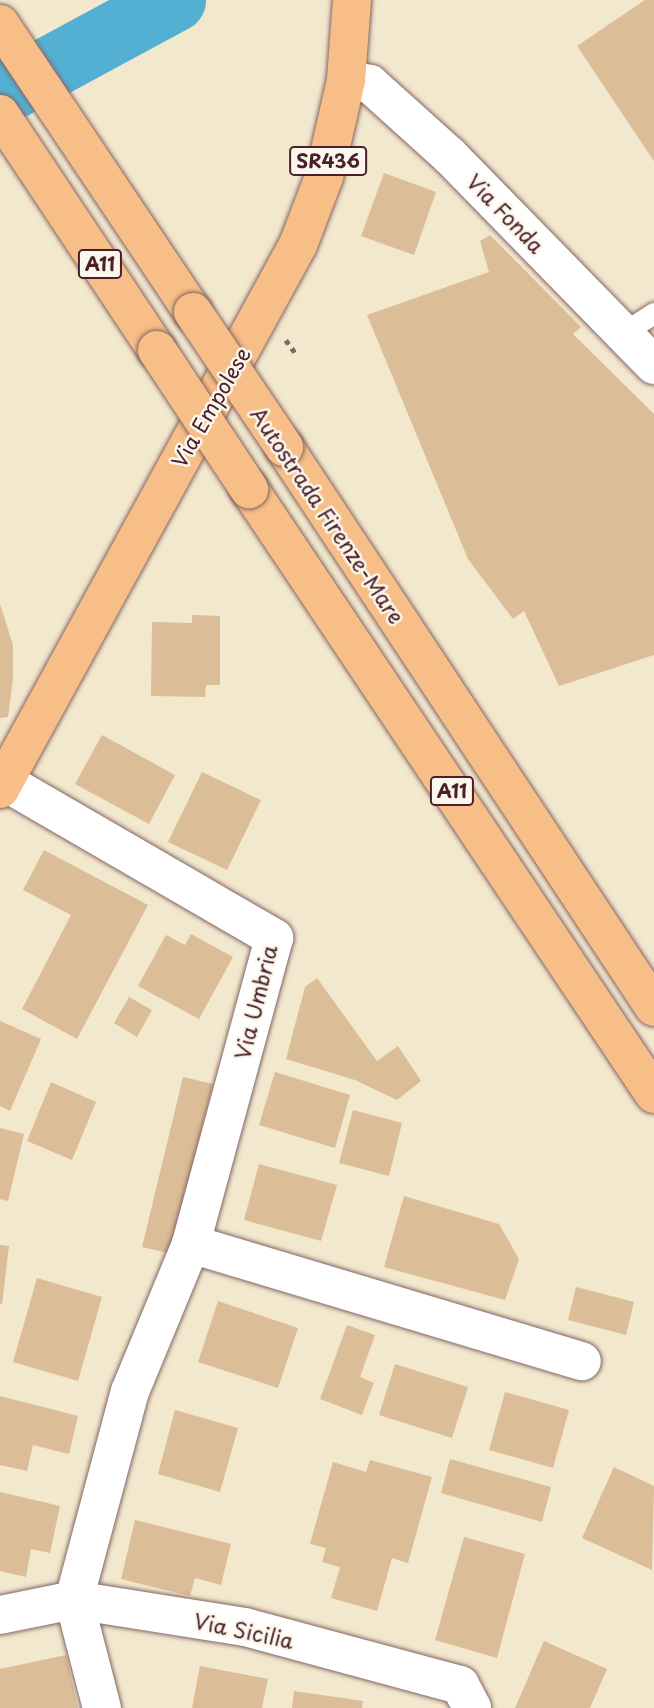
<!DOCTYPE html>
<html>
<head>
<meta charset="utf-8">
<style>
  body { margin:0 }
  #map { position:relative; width:654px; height:1708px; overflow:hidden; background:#f2e8ce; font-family:"Playpen Sans",sans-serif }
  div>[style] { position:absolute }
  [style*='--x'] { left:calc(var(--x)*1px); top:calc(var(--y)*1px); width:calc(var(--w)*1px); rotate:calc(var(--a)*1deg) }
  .river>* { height:63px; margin:-31.5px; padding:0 31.5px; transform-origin:31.5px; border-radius:31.5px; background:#54b0d2 }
  .building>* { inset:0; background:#dbbd97 }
  .path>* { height:4.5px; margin-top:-2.25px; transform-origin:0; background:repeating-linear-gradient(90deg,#856564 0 5px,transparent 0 10px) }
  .roads { filter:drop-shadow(0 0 2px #856564) drop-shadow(0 0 2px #856564) }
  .lane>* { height:21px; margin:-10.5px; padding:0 10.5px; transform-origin:10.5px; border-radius:10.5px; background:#fff }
  .street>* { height:38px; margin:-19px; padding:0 19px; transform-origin:19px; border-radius:19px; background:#fff }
  .primary>* { height:38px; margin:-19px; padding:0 19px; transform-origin:19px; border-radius:19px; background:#f7be87 }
  .highway>* { height:38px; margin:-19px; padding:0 19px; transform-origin:19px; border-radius:19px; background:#f7be87 }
  .bridges { filter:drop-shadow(0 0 2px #856564) drop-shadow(0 0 2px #856564) }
  .highway-bridge>* { height:38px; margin:-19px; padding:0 19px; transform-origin:19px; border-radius:19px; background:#f7be87 }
  span { translate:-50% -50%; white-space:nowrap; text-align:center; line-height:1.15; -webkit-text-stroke:5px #fbf7ec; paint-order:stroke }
  .shield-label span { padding:2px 5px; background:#fbf7ec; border:2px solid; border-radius:5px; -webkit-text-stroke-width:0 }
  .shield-label { font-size:19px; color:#4a1f2b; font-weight:700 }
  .street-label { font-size:21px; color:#4a1f2b }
</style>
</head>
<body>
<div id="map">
  <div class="river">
    <i style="--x:0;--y:94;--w:198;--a:-28.4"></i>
  </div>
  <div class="building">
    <i style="clip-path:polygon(645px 0,654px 0,654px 161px,577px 46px)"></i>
    <i style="clip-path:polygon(384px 173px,436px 192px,414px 255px,361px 236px)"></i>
    <i style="clip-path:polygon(490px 235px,581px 327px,573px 334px,654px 414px,654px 655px,559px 686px,524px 611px,513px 619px,468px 559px,367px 315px,489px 272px,480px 241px)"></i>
    <i style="clip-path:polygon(0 604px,13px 645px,13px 679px,8px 717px,0 718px)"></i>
    <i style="clip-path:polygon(192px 615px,220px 616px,220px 685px,206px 685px,205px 697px,151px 696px,152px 622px,192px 623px)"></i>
    <i style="clip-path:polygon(102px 735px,175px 775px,149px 824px,75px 784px)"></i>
    <i style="clip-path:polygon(202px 772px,261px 800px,227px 870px,168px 842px)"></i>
    <i style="clip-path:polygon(44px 850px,148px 905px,77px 1039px,22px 1009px,71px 915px,23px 890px)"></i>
    <i style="clip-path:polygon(191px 934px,233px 957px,199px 1019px,138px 986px,166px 935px,185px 945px)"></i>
    <i style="clip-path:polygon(317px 978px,377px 1061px,398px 1046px,421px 1081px,397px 1100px,355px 1080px,286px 1059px,305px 987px)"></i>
    <i style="clip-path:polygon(129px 997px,152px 1010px,137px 1037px,114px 1023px)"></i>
    <i style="clip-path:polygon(0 1021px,41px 1039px,10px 1111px,0 1106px)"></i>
    <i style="clip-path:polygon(275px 1072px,350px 1095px,335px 1148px,259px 1125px)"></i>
    <i style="clip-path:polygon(183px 1077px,213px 1084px,172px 1254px,142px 1247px)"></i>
    <i style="clip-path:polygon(51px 1082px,96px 1102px,72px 1160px,27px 1141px)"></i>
    <i style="clip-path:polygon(353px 1110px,402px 1123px,389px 1176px,339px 1163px)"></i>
    <i style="clip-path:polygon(0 1128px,24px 1134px,8px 1201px,0 1199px)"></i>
    <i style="clip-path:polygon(259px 1164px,337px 1185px,321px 1241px,244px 1220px)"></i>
    <i style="clip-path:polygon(404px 1196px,499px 1224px,519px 1259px,505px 1300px,384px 1267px)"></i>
    <i style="clip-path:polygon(0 1245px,9px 1246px,2px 1304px,0 1304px)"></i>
    <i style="clip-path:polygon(37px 1278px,102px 1297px,78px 1381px,13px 1362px)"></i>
    <i style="clip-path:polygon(576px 1287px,634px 1302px,626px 1335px,568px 1320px)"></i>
    <i style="clip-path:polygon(218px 1301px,298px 1328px,278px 1388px,198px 1362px)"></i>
    <i style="clip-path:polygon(347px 1325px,375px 1335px,360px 1377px,374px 1383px,362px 1415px,320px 1399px)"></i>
    <i style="clip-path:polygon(395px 1364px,468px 1387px,452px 1438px,379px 1415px)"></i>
    <i style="clip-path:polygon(505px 1392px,569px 1410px,553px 1468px,489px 1450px)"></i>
    <i style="clip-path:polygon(0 1396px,78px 1416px,69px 1454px,33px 1445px,27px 1471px,0 1465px)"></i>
    <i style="clip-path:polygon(175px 1410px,238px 1428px,220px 1492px,158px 1474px)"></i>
    <i style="clip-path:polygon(450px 1459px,551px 1487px,542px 1522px,441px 1493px)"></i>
    <i style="clip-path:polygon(370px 1460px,432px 1477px,408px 1563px,392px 1558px,377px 1611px,331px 1598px,340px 1567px,322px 1562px,326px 1548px,310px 1544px,333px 1462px,366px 1472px)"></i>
    <i style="clip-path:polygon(614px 1467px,654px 1486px,652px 1570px,582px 1538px)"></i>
    <i style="clip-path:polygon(0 1492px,60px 1506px,50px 1553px,31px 1549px,26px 1577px,0 1571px)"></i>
    <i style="clip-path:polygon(135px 1520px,231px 1544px,221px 1585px,195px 1578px,190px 1596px,121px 1579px)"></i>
    <i style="clip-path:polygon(464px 1537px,525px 1554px,497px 1658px,435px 1640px)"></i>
    <i style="clip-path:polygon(544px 1641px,607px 1669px,590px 1708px,515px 1708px)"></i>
    <i style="clip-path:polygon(66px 1655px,78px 1708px,0 1708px,0 1669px)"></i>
    <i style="clip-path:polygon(200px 1666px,268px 1679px,262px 1708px,192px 1708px)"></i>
    <i style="clip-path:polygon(294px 1691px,363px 1701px,362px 1708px,292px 1708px)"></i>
  </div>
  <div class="path">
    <i style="--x:286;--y:340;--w:17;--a:54"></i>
  </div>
  <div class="roads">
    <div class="lane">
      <i style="--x:623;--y:333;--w:37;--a:-33"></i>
    </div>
    <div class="street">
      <i style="--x:346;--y:80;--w:24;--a:9"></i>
      <i style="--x:370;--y:84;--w:108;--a:42"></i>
      <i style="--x:450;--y:156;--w:292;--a:45.7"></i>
      <i style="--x:0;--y:779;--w:317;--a:30.1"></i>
      <i style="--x:274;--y:938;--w:317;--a:105.2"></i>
      <i style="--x:191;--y:1244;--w:159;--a:112.5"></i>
      <i style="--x:130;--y:1391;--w:216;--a:105"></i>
      <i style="--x:74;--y:1600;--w:112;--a:75.5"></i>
      <i style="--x:191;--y:1244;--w:408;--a:16.7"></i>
      <i style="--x:0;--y:1615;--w:76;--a:-11.5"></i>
      <i style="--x:74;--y:1600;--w:173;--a:9"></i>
      <i style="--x:245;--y:1627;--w:223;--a:15.1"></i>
      <i style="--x:460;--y:1685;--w:26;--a:62"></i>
    </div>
    <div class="primary">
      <i style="--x:0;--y:789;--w:620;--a:-61.29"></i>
      <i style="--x:298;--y:245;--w:73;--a:-69.1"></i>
      <i style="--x:324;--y:177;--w:99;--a:-77.2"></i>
      <i style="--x:346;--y:80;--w:80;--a:-85.7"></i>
    </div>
    <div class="highway">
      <i style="--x:0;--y:24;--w:347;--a:56.2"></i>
      <i style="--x:0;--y:114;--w:283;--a:56.4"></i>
      <i style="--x:284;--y:447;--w:671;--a:56.55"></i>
      <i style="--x:249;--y:489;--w:728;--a:56.2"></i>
    </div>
  </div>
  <div class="bridges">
    <div class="highway-bridge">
      <i style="--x:193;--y:312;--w:163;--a:56"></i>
      <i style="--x:157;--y:350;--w:167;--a:56.5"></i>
    </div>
  </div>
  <div class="shield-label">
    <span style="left:328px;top:161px">SR436</span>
    <span style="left:100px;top:264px">A11</span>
    <span style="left:452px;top:791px">A11</span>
  </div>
  <div class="street-label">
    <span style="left:506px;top:213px;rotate:46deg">Via Fonda</span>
    <span style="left:210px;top:407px;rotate:-60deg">Via Empolese</span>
    <span style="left:328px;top:515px;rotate:56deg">Autostrada Firenze-Mare</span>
    <span style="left:255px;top:1002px;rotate:-76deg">Via Umbria</span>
    <span style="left:244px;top:1630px;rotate:12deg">Via Sicilia</span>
  </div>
</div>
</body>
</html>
